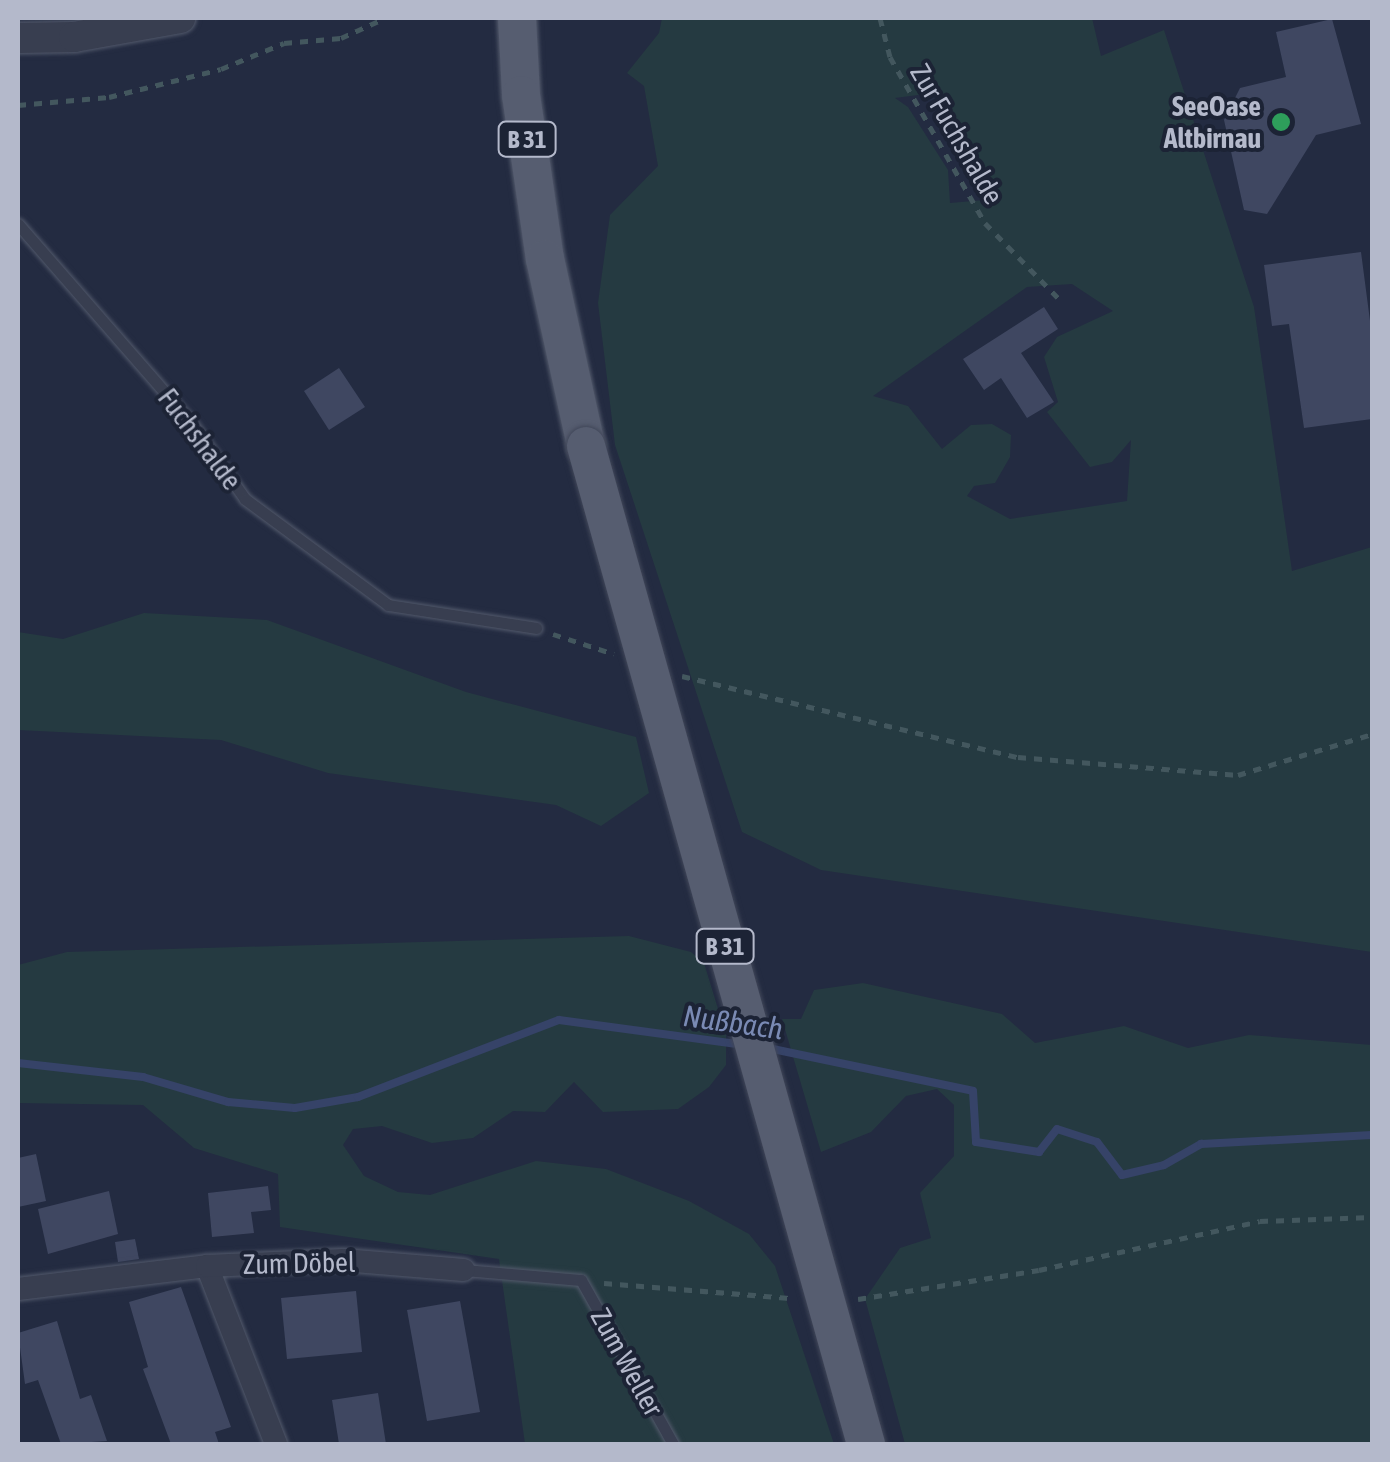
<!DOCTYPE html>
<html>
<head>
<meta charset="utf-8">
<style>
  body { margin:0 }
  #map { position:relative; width:1390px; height:1462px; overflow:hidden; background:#232b41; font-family:"Asap Condensed",sans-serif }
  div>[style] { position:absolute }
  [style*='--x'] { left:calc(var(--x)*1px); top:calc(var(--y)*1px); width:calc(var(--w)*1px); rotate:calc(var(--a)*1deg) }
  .green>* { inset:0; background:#253a41 }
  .stream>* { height:8px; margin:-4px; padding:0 4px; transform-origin:4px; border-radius:4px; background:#364368 }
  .building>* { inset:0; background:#3f4761 }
  .path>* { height:5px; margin-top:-2.5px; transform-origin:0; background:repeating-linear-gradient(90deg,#43575e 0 8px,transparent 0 16px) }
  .roads { filter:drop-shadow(0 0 2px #52596b) drop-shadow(0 0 2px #52596b) }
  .service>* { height:11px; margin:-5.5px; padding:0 5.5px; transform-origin:5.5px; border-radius:5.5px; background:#383e50 }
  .minor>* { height:22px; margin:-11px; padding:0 11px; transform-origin:11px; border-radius:11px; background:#383e50 }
  .tertiary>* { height:30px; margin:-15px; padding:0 15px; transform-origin:15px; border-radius:15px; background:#383e50 }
  .primary>* { height:38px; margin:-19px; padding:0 19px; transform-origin:19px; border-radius:19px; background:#565d70 }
  .bridges { filter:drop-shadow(0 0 2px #414759) drop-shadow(0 0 2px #414759) }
  .primary-bridge>* { height:38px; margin:-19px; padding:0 19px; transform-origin:19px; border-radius:19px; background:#565d70 }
  .dots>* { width:28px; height:28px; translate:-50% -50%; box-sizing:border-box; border:5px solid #1c2335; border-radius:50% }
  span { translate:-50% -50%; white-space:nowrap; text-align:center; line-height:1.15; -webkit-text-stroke:8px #1c2335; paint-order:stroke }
  .shield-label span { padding:2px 8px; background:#1c2335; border:2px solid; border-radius:8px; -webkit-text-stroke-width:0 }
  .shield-label { font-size:25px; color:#b4b9cb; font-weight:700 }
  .poi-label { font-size:28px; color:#b4b9cb; font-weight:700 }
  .right { translate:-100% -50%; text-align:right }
  .street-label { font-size:28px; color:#b4b9cb }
  .water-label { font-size:30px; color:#7a8ab4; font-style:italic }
  .frame { position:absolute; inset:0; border:20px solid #b4b9cb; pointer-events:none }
</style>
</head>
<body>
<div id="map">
  <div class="green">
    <i style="clip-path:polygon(evenodd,662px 18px,1092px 18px,1101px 56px,1164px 30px,1254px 307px,1292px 571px,1372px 547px,1372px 952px,821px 870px,742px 832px,615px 445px,598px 303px,610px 215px,658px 166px,644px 86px,627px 73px,659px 33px,662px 18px,933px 93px,996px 197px,996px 199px,950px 203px,948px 170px,908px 107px,895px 98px,933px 93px,662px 18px,1072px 284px,1113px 311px,1057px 337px,1044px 357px,1058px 402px,1047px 412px,1090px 467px,1112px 462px,1131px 440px,1127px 501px,1010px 519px,967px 496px,974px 486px,995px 483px,1010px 457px,1011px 435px,992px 424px,971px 425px,942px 449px,908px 406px,873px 396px,1027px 287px,1072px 284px)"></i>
    <i style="clip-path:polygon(144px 613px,267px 620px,466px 692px,636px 737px,649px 793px,601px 826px,556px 805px,328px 773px,221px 740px,18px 730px,18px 632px,63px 639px)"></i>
    <i style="clip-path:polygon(629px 936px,691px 952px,704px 963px,726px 1035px,726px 1065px,709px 1087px,678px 1109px,603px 1112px,574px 1082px,545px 1112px,513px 1111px,473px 1138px,432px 1143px,382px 1126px,353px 1129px,343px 1145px,364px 1176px,398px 1192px,430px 1195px,536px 1161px,606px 1169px,689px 1201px,749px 1234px,775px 1266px,834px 1444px,525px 1444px,499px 1259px,280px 1227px,278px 1174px,194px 1148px,143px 1105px,18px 1103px,18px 965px,67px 952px)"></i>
    <i style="clip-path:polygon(863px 983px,1002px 1014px,1035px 1043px,1124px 1026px,1188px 1048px,1249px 1035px,1372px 1045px,1372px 1444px,905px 1444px,865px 1299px,900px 1248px,931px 1238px,920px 1193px,954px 1156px,954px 1105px,937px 1089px,906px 1096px,871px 1132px,821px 1152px,782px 1019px,801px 1019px,814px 990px)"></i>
  </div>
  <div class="stream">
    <i style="--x:768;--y:1048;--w:209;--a:11.8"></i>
    <i style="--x:973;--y:1091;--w:51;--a:86.6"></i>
    <i style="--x:976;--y:1142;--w:64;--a:9"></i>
    <i style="--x:1039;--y:1152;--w:29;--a:-52"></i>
    <i style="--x:1057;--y:1129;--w:42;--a:18"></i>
    <i style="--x:1097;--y:1142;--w:41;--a:52.9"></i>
    <i style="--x:1122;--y:1175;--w:43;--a:-13.4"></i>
    <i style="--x:1164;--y:1165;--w:43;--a:-29.6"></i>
    <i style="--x:1201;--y:1144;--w:171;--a:-3"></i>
    <i style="--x:18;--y:1063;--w:126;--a:6.4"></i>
    <i style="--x:143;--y:1077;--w:89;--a:16.4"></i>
    <i style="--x:228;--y:1102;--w:67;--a:5.1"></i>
    <i style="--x:295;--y:1108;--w:64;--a:-9.9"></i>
    <i style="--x:358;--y:1097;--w:215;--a:-21"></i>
    <i style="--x:559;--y:1020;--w:187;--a:7.7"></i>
  </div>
  <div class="building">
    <i style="clip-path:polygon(1332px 19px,1361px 124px,1316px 135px,1267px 214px,1244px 210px,1224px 120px,1240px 88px,1286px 77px,1276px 32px)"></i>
    <i style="clip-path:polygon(1361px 252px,1372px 336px,1372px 419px,1304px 428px,1289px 324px,1272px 326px,1264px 265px)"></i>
    <i style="clip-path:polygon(1044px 307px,1058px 329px,1021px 353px,1054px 402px,1027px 418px,1001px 378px,984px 390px,963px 359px)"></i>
    <i style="clip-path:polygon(339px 368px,365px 407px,329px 430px,304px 391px)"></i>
    <i style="clip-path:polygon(36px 1154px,46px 1201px,18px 1207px,18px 1158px)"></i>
    <i style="clip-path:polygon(268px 1186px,271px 1210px,251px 1212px,254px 1233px,212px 1237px,208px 1193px)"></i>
    <i style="clip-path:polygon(109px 1191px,118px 1234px,48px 1254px,38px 1209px)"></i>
    <i style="clip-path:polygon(135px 1239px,139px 1259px,118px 1262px,115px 1242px)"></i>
    <i style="clip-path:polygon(181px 1287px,231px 1427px,215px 1432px,219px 1444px,171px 1444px,143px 1369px,148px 1367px,129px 1302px)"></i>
    <i style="clip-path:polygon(356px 1291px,362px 1352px,287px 1359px,281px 1298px)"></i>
    <i style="clip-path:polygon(460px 1301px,480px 1412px,427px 1421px,407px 1310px)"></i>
    <i style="clip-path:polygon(57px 1321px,80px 1399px,91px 1395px,107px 1441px,61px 1444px,38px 1380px,25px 1384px,18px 1333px)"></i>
    <i style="clip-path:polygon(378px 1393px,386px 1444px,339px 1444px,332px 1400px)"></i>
  </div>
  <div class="path">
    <i style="--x:880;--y:18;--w:40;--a:75.6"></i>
    <i style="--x:890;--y:57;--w:191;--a:60.2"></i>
    <i style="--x:985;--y:223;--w:110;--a:45.7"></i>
    <i style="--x:18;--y:105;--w:91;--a:-5"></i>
    <i style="--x:109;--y:97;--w:115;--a:-14"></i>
    <i style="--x:221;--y:69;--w:68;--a:-22.4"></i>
    <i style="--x:284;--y:43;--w:57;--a:-5"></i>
    <i style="--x:341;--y:38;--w:48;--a:-24.4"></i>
    <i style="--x:553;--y:634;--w:64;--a:18.2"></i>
    <i style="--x:682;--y:676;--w:346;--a:13.6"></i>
    <i style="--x:1018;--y:757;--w:221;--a:4.7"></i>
    <i style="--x:1238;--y:775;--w:140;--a:-17"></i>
    <i style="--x:604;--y:1283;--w:189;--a:4.6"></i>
    <i style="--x:858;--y:1299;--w:183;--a:-9.1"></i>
    <i style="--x:1039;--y:1270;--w:226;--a:-12.5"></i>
    <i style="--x:1260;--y:1221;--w:112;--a:-2"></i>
  </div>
  <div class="roads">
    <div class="service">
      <i style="--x:18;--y:224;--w:262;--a:48.9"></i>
      <i style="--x:190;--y:421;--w:95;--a:54.8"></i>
      <i style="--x:245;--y:499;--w:178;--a:36.5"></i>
      <i style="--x:388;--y:605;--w:150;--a:8.8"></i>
      <i style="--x:464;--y:1270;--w:117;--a:4.9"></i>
      <i style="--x:581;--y:1280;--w:188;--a:60.7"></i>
    </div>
    <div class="minor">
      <i style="--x:207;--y:1266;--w:191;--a:68.8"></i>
      <i style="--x:18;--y:1289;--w:190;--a:-6.9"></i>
      <i style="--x:207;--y:1266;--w:136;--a:-2.5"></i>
      <i style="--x:343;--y:1260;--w:121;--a:4.7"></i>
    </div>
    <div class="tertiary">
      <i style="--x:18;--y:38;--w:56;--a:-1"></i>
      <i style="--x:74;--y:37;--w:108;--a:-10.2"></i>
    </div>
    <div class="primary">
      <i style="--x:517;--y:18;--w:77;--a:87"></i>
      <i style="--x:521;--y:95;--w:166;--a:81.7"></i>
      <i style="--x:545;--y:259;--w:191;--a:77.6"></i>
    </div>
  </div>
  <div class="bridges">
    <div class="primary-bridge">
      <i style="--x:586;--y:446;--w:1037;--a:74.33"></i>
    </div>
  </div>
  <div class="dots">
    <i style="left:1281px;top:122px;background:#2e9e5b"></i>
  </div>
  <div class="shield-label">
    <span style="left:527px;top:139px">B 31</span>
    <span style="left:725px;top:946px">B 31</span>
  </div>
  <div class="poi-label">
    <span class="right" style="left:1261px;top:122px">SeeOase<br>Altbirnau</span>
  </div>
  <div class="street-label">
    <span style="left:957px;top:134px;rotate:60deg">Zur Fuchshalde</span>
    <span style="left:200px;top:439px;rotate:53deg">Fuchshalde</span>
    <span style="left:299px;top:1263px;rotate:-1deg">Zum Döbel</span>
    <span style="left:627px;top:1362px;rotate:61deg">Zum Weller</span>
  </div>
  <div class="water-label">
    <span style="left:733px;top:1022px;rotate:8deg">Nußbach</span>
  </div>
  <div class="frame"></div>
</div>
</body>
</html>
